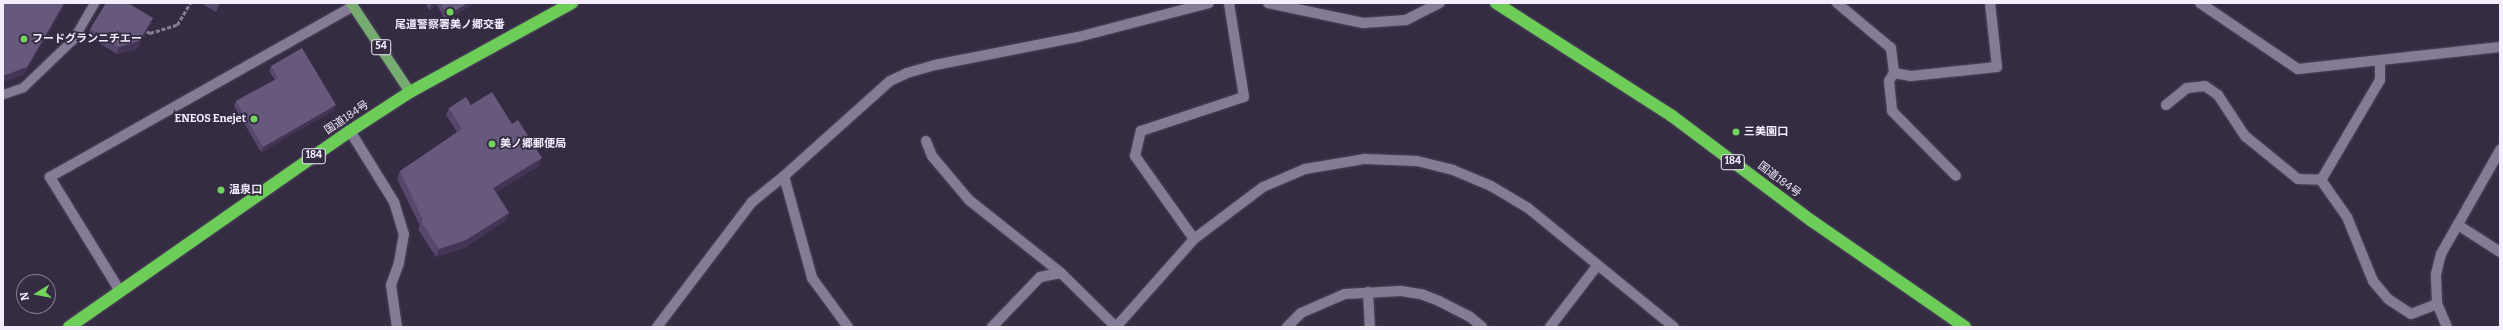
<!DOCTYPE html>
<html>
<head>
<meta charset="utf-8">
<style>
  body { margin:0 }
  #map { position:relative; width:2503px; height:330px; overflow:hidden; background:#352c43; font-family:Bitter,"Noto Sans JP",serif }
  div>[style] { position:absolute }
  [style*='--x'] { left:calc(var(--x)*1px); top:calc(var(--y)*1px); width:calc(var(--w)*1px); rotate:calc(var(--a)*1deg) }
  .path>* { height:2.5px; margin-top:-1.25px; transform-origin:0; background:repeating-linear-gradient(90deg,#847c90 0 4px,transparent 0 6px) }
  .roads { filter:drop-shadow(0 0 1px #50485c) drop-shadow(0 0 1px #50485c) }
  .lane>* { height:9px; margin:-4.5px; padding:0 4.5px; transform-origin:4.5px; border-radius:4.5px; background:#867b97 }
  .street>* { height:10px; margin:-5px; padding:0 5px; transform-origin:5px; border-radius:5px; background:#867b97 }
  .primary>* { height:10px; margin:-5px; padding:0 5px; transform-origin:5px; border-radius:5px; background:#76ac71 }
  .highway>* { height:12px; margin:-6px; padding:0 6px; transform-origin:6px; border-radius:6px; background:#6ccd58 }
  .wall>* { inset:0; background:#56476c }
  .shaded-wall>* { inset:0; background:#423555 }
  .building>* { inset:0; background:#67597c }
  .dots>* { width:11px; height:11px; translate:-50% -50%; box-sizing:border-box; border:2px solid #352c43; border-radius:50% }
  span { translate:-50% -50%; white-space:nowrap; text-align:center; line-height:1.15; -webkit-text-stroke:3.5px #352c43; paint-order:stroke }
  .shield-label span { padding:1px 3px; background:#352c43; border:1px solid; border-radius:3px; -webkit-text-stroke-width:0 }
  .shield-label { font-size:10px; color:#f3edfd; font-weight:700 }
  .poi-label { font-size:11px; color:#f3edfd; font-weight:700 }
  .left { translate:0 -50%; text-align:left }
  .right { translate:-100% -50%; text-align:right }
  .street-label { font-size:11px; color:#f3edfd }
  .frame { position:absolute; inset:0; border:4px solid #f3edfd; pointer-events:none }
  .north { position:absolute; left:16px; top:274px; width:40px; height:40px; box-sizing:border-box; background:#352c43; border:1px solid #81798d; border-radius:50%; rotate:259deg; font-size:11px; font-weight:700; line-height:16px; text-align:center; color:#f3edfd }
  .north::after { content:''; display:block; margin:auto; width:14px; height:18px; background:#71d25e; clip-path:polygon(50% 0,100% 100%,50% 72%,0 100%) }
</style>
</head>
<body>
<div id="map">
  <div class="path">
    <i style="--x:147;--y:31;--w:4;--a:34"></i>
    <i style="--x:150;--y:33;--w:28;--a:-17"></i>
    <i style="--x:177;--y:25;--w:26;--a:-59"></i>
  </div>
  <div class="roads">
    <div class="lane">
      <i style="--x:3;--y:94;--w:21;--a:-19"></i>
      <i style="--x:23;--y:87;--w:69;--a:-43.8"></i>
      <i style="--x:73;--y:39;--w:42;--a:-59.7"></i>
    </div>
    <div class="street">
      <i style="--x:1268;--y:3;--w:97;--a:11.9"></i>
      <i style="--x:1363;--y:23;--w:43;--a:-4"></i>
      <i style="--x:1406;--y:20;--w:38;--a:-27"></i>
      <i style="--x:1837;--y:3;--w:70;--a:39.8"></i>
      <i style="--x:1891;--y:48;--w:25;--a:83"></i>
      <i style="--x:1894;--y:73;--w:17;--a:10"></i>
      <i style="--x:1911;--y:76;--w:86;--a:-6"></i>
      <i style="--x:1997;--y:67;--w:64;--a:-96.2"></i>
      <i style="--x:2200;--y:3;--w:118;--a:34"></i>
      <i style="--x:2298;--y:69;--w:203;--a:-6.2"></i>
      <i style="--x:2380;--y:61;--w:19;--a:90"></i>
      <i style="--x:2380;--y:80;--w:116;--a:120.5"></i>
      <i style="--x:2321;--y:180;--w:45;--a:54.9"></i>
      <i style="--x:2347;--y:217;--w:69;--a:67.9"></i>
      <i style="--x:2373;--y:281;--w:23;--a:50"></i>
      <i style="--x:2388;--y:299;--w:27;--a:33"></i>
      <i style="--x:2411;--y:314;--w:28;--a:-21"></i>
      <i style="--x:1894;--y:73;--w:9;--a:122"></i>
      <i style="--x:1889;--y:81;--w:30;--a:84"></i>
      <i style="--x:1892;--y:111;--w:91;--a:45.4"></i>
      <i style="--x:2166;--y:105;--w:27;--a:-39"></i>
      <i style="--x:2187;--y:88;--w:18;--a:-6"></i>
      <i style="--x:2205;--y:86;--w:16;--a:35"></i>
      <i style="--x:2218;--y:95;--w:49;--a:56.6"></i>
      <i style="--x:2245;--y:136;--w:68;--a:39.1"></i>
      <i style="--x:2298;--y:179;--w:23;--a:2"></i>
      <i style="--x:350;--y:131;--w:84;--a:58.2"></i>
      <i style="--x:394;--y:202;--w:34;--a:73"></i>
      <i style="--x:404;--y:234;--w:29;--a:100"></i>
      <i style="--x:399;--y:263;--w:23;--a:110"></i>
      <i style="--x:391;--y:285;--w:42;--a:81.9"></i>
      <i style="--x:926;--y:141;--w:16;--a:68"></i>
      <i style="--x:932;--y:156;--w:57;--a:49.9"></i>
      <i style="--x:969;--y:200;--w:117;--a:38.4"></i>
      <i style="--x:784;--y:176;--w:106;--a:74.6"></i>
      <i style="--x:812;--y:278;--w:61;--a:53.7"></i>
      <i style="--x:2458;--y:225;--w:50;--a:32.7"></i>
      <i style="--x:1194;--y:239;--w:102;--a:-125.4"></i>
      <i style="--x:1135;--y:156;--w:26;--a:-77"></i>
      <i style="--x:1141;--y:131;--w:108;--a:-18.3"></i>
      <i style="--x:1244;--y:97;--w:95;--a:-99.1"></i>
      <i style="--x:120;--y:291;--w:134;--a:-121.6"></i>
      <i style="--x:50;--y:177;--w:348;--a:-29.4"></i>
      <i style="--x:1368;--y:292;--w:35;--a:87"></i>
      <i style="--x:657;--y:327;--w:157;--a:-52.8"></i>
      <i style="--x:752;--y:202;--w:41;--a:-39.1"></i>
      <i style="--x:784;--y:176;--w:142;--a:-41.9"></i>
      <i style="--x:890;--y:81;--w:19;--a:-25"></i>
      <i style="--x:907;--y:73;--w:29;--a:-16"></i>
      <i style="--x:935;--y:65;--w:146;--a:-11.1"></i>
      <i style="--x:1078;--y:37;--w:135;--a:-14.5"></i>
      <i style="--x:992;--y:327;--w:69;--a:-46.2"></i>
      <i style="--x:1040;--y:277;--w:21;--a:-11"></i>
      <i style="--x:1061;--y:273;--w:77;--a:44.5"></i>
      <i style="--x:1116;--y:327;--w:118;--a:-48.4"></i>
      <i style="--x:1194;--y:239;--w:86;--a:-37"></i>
      <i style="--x:1263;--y:187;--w:46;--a:-23.2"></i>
      <i style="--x:1305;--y:169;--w:61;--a:-9.5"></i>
      <i style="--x:1365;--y:159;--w:52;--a:2.2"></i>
      <i style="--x:1417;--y:161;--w:37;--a:14"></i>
      <i style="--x:1453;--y:170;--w:41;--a:22.8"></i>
      <i style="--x:1491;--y:186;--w:43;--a:30.7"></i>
      <i style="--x:1528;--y:208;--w:188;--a:39.2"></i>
      <i style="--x:1287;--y:327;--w:20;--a:-45"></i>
      <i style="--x:1301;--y:313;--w:48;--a:-23.4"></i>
      <i style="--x:1345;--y:294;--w:56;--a:-3.1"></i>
      <i style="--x:1401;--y:291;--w:20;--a:9"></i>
      <i style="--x:1421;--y:294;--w:19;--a:21"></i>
      <i style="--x:1439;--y:301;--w:34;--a:27"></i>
      <i style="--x:1469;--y:316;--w:17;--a:40"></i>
      <i style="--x:1550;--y:327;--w:77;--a:-52.4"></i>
      <i style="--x:2447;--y:327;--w:25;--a:-113"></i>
      <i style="--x:2437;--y:304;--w:30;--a:-92"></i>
      <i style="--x:2436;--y:274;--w:21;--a:-76"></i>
      <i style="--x:2441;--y:254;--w:120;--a:-60.4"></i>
    </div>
    <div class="primary">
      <i style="--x:351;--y:3;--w:107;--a:56.5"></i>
    </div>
    <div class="highway">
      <i style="--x:1496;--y:3;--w:209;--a:32.7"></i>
      <i style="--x:1672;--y:116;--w:175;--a:36.9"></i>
      <i style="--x:1812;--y:221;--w:186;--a:34.7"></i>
      <i style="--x:69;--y:327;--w:343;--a:-34.9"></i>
      <i style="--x:350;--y:131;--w:72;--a:-33"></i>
      <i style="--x:410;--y:92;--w:185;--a:-28.8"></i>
    </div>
  </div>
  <div class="wall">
    <i style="clip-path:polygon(201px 3px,221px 3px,216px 12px)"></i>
    <i style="clip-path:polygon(425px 3px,473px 3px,472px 5px,445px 20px,437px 5px,429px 10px)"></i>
    <i style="clip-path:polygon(153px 18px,150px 25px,137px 49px,117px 54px,88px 36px,90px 29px)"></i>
    <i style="clip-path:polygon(271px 66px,334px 110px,261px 152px,234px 106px,236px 101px,275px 80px,269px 71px)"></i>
    <i style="clip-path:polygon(471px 105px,512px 124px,539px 166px,496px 192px,509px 213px,506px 220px,464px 248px,436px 257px,418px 229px,420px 226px,397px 179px,400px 171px,457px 132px,446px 115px,449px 108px)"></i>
  </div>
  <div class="shaded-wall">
    <i style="clip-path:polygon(64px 3px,66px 3px,24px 75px,3px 83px,3px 76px)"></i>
    <i style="clip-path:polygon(220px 3px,221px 3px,216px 12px,218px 5px)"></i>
    <i style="clip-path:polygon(434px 3px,438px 3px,437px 5px,429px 10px,431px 5px)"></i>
    <i style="clip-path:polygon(468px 3px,473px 3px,472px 5px,445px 20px,447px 15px)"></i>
    <i style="clip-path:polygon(153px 18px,150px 25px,137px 49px,117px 54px,119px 47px)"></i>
    <i style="clip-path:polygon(336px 105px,334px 110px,261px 152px,263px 147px)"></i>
    <i style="clip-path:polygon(542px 158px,539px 166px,490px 196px,493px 188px)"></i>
    <i style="clip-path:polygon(509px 213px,506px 220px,464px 248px,436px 257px,439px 249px)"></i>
  </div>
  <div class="building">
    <i style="clip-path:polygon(3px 3px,64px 3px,27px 67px,3px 76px)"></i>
    <i style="clip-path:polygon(106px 3px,128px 3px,153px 18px,139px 41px,119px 47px,90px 29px)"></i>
    <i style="clip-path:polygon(215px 3px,220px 3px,218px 5px)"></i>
    <i style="clip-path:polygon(441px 3px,468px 3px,447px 15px)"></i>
    <i style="clip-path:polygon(302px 48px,336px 105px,263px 147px,236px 101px,278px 78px,271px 66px)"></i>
    <i style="clip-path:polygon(492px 92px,512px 124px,518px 120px,542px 158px,493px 188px,509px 213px,466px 240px,439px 249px,421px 221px,423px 220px,400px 171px,462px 129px,449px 108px,466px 97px,471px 105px)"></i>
  </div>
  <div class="dots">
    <i style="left:450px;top:12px;background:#71d25e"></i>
    <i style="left:24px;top:39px;background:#71d25e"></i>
    <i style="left:254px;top:119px;background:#71d25e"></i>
    <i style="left:1736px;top:132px;background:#71d25e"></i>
    <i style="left:492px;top:144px;background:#71d25e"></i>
    <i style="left:221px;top:190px;background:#71d25e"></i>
  </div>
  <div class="shield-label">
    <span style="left:381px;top:47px">54</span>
    <span style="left:314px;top:156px">184</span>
    <span style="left:1733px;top:162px">184</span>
  </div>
  <div class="poi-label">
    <span style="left:450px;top:25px">尾道警察署美ノ郷交番</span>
    <span class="left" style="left:32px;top:39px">フードグランニチエー</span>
    <span class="right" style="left:246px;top:119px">ENEOS Enejet</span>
    <span class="left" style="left:1744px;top:132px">三美園口</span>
    <span class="left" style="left:500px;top:144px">美ノ郷郵便局</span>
    <span class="left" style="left:229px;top:190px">温泉口</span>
  </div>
  <div class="street-label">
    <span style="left:347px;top:118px;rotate:-34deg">国道184号</span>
    <span style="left:1779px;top:180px;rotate:37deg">国道184号</span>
  </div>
  <div class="frame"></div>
  <div class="north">N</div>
</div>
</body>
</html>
